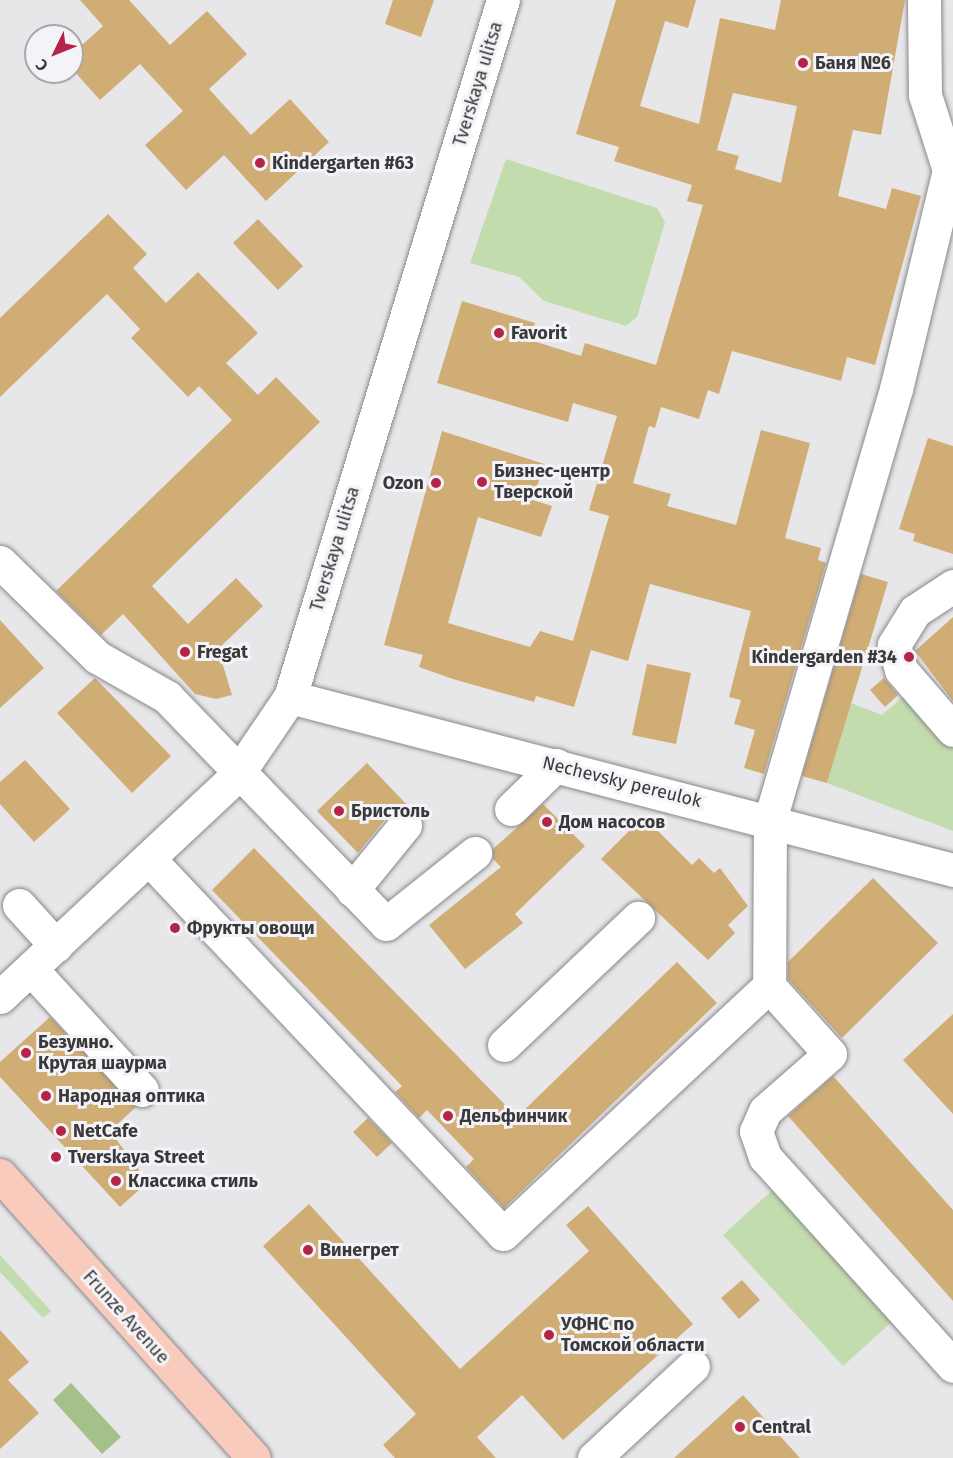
<!DOCTYPE html>
<html>
<head>
<meta charset="utf-8">
<style>
  body { margin:0 }
  #map { position:relative; width:953px; height:1458px; overflow:hidden; background:#e7e6e9; font-family:"Fira Sans",sans-serif }
  div>[style] { position:absolute }
  [style*='--x'] { left:calc(var(--x)*1px); top:calc(var(--y)*1px); width:calc(var(--w)*1px); rotate:calc(var(--a)*1deg) }
  .green>* { inset:0; background:#c3dcad }
  .forest>* { inset:0; background:#a3c189 }
  .building>* { inset:0; background:#d0ad75 }
  .roads { filter:drop-shadow(0 0 2px #89888b) drop-shadow(0 0 2px #89888b) }
  .minor>* { height:33px; margin:-16.5px; padding:0 16.5px; transform-origin:16.5px; border-radius:16.5px; background:#fff }
  .major>* { height:33px; margin:-16.5px; padding:0 16.5px; transform-origin:16.5px; border-radius:16.5px; background:#f8cbbd }
  .dots>* { width:16px; height:16px; translate:-50% -50%; box-sizing:border-box; border:3px solid #f4f3f7; border-radius:50% }
  span { translate:-50% -50%; white-space:nowrap; text-align:center; line-height:1.15; -webkit-text-stroke:6px #f4f3f7; paint-order:stroke }
  .poi-label { font-size:18px; color:#39383a; font-weight:700 }
  .left { translate:0 -50%; text-align:left }
  .right { translate:-100% -50%; text-align:right }
  .street-label { font-size:18px; color:#39383a }
  .north { position:absolute; left:24px; top:24px; width:60px; height:60px; box-sizing:border-box; background:#f4f3f7; border:2px solid #a9a8ab; border-radius:50%; rotate:227deg; font-size:16px; font-weight:700; line-height:24px; text-align:center; color:#39383a }
  .north::after { content:''; display:block; margin:auto; width:21px; height:27px; background:#b52447; clip-path:polygon(50% 0,100% 100%,50% 72%,0 100%) }
</style>
</head>
<body>
<div id="map">
  <div class="green">
    <i style="clip-path:polygon(506px 159px,657px 208px,665px 222px,637px 317px,626px 326px,544px 301px,519px 277px,470px 263px)"></i>
    <i style="clip-path:polygon(905px 695px,953px 748px,953px 831px,827px 783px,851px 703px,882px 715px)"></i>
    <i style="clip-path:polygon(776px 1187px,896px 1318px,843px 1366px,723px 1235px)"></i>
    <i style="clip-path:polygon(0 1255px,51px 1311px,43px 1318px,0 1272px)"></i>
  </div>
  <div class="forest">
    <i style="clip-path:polygon(71px 1383px,121px 1437px,102px 1454px,53px 1400px)"></i>
  </div>
  <div class="building">
    <i style="clip-path:polygon(80px 0,129px 0,170px 45px,207px 11px,247px 54px,209px 89px,251px 135px,290px 99px,329px 142px,266px 201px,224px 155px,186px 190px,145px 145px,183px 111px,140px 64px,100px 100px,72px 69px,72px 54px,103px 26px)"></i>
    <i style="clip-path:polygon(393px 0,434px 0,421px 37px,385px 24px)"></i>
    <i style="clip-path:polygon(evenodd,616px 0,696px 0,688px 28px,665px 21px,640px 106px,699px 124px,720px 18px,775px 30px,781px 0,905px 0,881px 135px,853px 130px,838px 196px,886px 209px,892px 188px,921px 196px,875px 365px,847px 357px,841px 381px,732px 351px,719px 394px,708px 390px,699px 419px,661px 407px,655px 428px,649px 426px,633px 483px,671px 494px,667px 506px,736px 525px,761px 430px,810px 443px,785px 538px,821px 548px,818px 560px,826px 563px,764px 774px,744px 768px,755px 730px,734px 724px,741px 700px,729px 697px,751px 611px,650px 584px,628px 661px,591px 650px,574px 707px,536px 696px,534px 702px,453px 679px,419px 667px,423px 655px,384px 645px,442px 431px,544px 464px,533px 500px,552px 506px,541px 537px,478px 517px,448px 623px,530px 647px,540px 631px,573px 641px,609px 516px,589px 510px,617px 416px,573px 403px,568px 422px,437px 383px,462px 301px,535px 323px,530px 340px,581px 356px,585px 343px,656px 365px,703px 205px,687px 201px,692px 185px,614px 161px,619px 147px,576px 134px,616px 0,733px 93px,797px 106px,781px 183px,735px 169px,739px 156px,717px 150px,733px 93px)"></i>
    <i style="clip-path:polygon(108px 214px,147px 254px,133px 268px,166px 303px,198px 272px,258px 333px,226px 363px,258px 395px,276px 377px,320px 422px,152px 586px,188px 624px,236px 578px,263px 606px,218px 649px,232px 695px,216px 699px,195px 694px,123px 614px,101px 635px,56px 591px,232px 420px,199px 386px,188px 397px,131px 338px,140px 329px,107px 294px,0 397px,0 318px)"></i>
    <i style="clip-path:polygon(258px 219px,303px 266px,278px 290px,233px 243px)"></i>
    <i style="clip-path:polygon(928px 438px,953px 446px,953px 554px,913px 541px,915px 534px,899px 529px)"></i>
    <i style="clip-path:polygon(861px 574px,888px 582px,827px 783px,802px 776px)"></i>
    <i style="clip-path:polygon(953px 617px,953px 701px,915px 651px)"></i>
    <i style="clip-path:polygon(0 620px,44px 668px,0 708px)"></i>
    <i style="clip-path:polygon(647px 664px,691px 673px,676px 744px,632px 735px)"></i>
    <i style="clip-path:polygon(95px 678px,171px 756px,132px 793px,57px 713px)"></i>
    <i style="clip-path:polygon(884px 678px,898px 695px,885px 707px,870px 690px)"></i>
    <i style="clip-path:polygon(25px 760px,70px 809px,34px 842px,0 804px,0 782px)"></i>
    <i style="clip-path:polygon(367px 763px,408px 806px,390px 813px,358px 853px,317px 811px)"></i>
    <i style="clip-path:polygon(543px 804px,585px 846px,515px 914px,523px 923px,465px 969px,429px 925px,501px 867px,493px 859px,493px 849px)"></i>
    <i style="clip-path:polygon(649px 822px,692px 865px,699px 858px,714px 873px,720px 868px,748px 906px,728px 925px,735px 933px,708px 960px,601px 859px,637px 823px,642px 828px)"></i>
    <i style="clip-path:polygon(254px 848px,517px 1117px,677px 962px,717px 1003px,504px 1208px,466px 1167px,474px 1159px,427px 1110px,419px 1118px,395px 1092px,402px 1086px,212px 890px)"></i>
    <i style="clip-path:polygon(873px 878px,938px 943px,842px 1038px,788px 979px,788px 962px)"></i>
    <i style="clip-path:polygon(953px 1014px,953px 1114px,903px 1060px)"></i>
    <i style="clip-path:polygon(50px 1017px,136px 1107px,110px 1131px,148px 1182px,120px 1207px,0 1077px,0 1062px)"></i>
    <i style="clip-path:polygon(833px 1076px,953px 1210px,953px 1301px,788px 1116px)"></i>
    <i style="clip-path:polygon(368px 1118px,392px 1143px,377px 1157px,353px 1132px)"></i>
    <i style="clip-path:polygon(309px 1204px,460px 1369px,589px 1251px,566px 1225px,588px 1206px,693px 1324px,563px 1440px,522px 1395px,477px 1437px,496px 1458px,395px 1458px,383px 1445px,416px 1414px,263px 1246px)"></i>
    <i style="clip-path:polygon(742px 1280px,760px 1300px,739px 1319px,721px 1298px)"></i>
    <i style="clip-path:polygon(0 1330px,29px 1362px,8px 1380px,39px 1413px,0 1449px)"></i>
    <i style="clip-path:polygon(743px 1395px,800px 1458px,674px 1458px)"></i>
  </div>
  <div class="roads">
    <div class="minor">
      <i style="--x:924;--y:0;--w:95;--a:89.4"></i>
      <i style="--x:925;--y:95;--w:79;--a:72.3"></i>
      <i style="--x:949;--y:170;--w:225;--a:103.6"></i>
      <i style="--x:896;--y:389;--w:448;--a:106.3"></i>
      <i style="--x:770;--y:819;--w:167;--a:90.3"></i>
      <i style="--x:769;--y:986;--w:91;--a:48.1"></i>
      <i style="--x:830;--y:1054;--w:86;--a:138.8"></i>
      <i style="--x:765;--y:1111;--w:22;--a:114"></i>
      <i style="--x:756;--y:1131;--w:28;--a:71"></i>
      <i style="--x:765;--y:1157;--w:281;--a:48"></i>
      <i style="--x:0;--y:562;--w:136;--a:44.4"></i>
      <i style="--x:97;--y:657;--w:81;--a:29.7"></i>
      <i style="--x:167;--y:697;--w:315;--a:46"></i>
      <i style="--x:386;--y:924;--w:114;--a:-38.6"></i>
      <i style="--x:953;--y:586;--w:45;--a:146.7"></i>
      <i style="--x:915;--y:611;--w:40;--a:122"></i>
      <i style="--x:894;--y:645;--w:26;--a:74"></i>
      <i style="--x:901;--y:670;--w:79;--a:49.1"></i>
      <i style="--x:290;--y:697;--w:685;--a:14.62"></i>
      <i style="--x:511;--y:809;--w:63;--a:-44.4"></i>
      <i style="--x:150;--y:860;--w:514;--a:46.65"></i>
      <i style="--x:503;--y:1234;--w:364;--a:-43"></i>
      <i style="--x:352;--y:890;--w:84;--a:-50.8"></i>
      <i style="--x:19;--y:905;--w:55;--a:47.9"></i>
      <i style="--x:31;--y:969;--w:164;--a:47.5"></i>
      <i style="--x:0;--y:997;--w:325;--a:-43.1"></i>
      <i style="--x:237;--y:775;--w:94;--a:-55.8"></i>
      <i style="--x:290;--y:697;--w:729;--a:-73.01"></i>
      <i style="--x:504;--y:1045;--w:185;--a:-43.5"></i>
      <i style="--x:594;--y:1458;--w:135;--a:-42.9"></i>
    </div>
    <div class="major">
      <i style="--x:0;--y:1175;--w:380;--a:48.1"></i>
    </div>
  </div>
  <div class="dots">
    <i style="left:803px;top:63px;background:#b52447"></i>
    <i style="left:260px;top:163px;background:#b52447"></i>
    <i style="left:499px;top:333px;background:#b52447"></i>
    <i style="left:482px;top:482px;background:#b52447"></i>
    <i style="left:436px;top:483px;background:#b52447"></i>
    <i style="left:185px;top:652px;background:#b52447"></i>
    <i style="left:909px;top:657px;background:#b52447"></i>
    <i style="left:339px;top:811px;background:#b52447"></i>
    <i style="left:547px;top:822px;background:#b52447"></i>
    <i style="left:175px;top:928px;background:#b52447"></i>
    <i style="left:26px;top:1053px;background:#b52447"></i>
    <i style="left:46px;top:1096px;background:#b52447"></i>
    <i style="left:448px;top:1116px;background:#b52447"></i>
    <i style="left:61px;top:1131px;background:#b52447"></i>
    <i style="left:56px;top:1157px;background:#b52447"></i>
    <i style="left:116px;top:1181px;background:#b52447"></i>
    <i style="left:308px;top:1250px;background:#b52447"></i>
    <i style="left:549px;top:1335px;background:#b52447"></i>
    <i style="left:740px;top:1427px;background:#b52447"></i>
  </div>
  <div class="poi-label">
    <span class="left" style="left:815px;top:63px">Баня №6</span>
    <span class="left" style="left:272px;top:163px">Kindergarten #63</span>
    <span class="left" style="left:511px;top:333px">Favorit</span>
    <span class="left" style="left:494px;top:482px">Бизнес-центр<br>Тверской</span>
    <span class="right" style="left:424px;top:483px">Ozon</span>
    <span class="left" style="left:197px;top:652px">Fregat</span>
    <span class="right" style="left:897px;top:657px">Kindergarden #34</span>
    <span class="left" style="left:351px;top:811px">Бристоль</span>
    <span class="left" style="left:559px;top:822px">Дом насосов</span>
    <span class="left" style="left:187px;top:928px">Фрукты овощи</span>
    <span class="left" style="left:38px;top:1053px">Безумно.<br>Крутая шаурма</span>
    <span class="left" style="left:58px;top:1096px">Народная оптика</span>
    <span class="left" style="left:460px;top:1116px">Дельфинчик</span>
    <span class="left" style="left:73px;top:1131px">NetCafe</span>
    <span class="left" style="left:68px;top:1157px">Tverskaya Street</span>
    <span class="left" style="left:128px;top:1181px">Классика стиль</span>
    <span class="left" style="left:320px;top:1250px">Винегрет</span>
    <span class="left" style="left:561px;top:1335px">УФНС по<br>Томской области</span>
    <span class="left" style="left:752px;top:1427px">Central</span>
  </div>
  <div class="street-label">
    <span style="left:478px;top:84px;rotate:-73deg">Tverskaya ulitsa</span>
    <span style="left:335px;top:549px;rotate:-73deg">Tverskaya ulitsa</span>
    <span style="left:622px;top:782px;rotate:14deg">Nechevsky pereulok</span>
    <span style="left:126px;top:1317px;rotate:48deg">Frunze Avenue</span>
  </div>
  <div class="north">С</div>
</div>
</body>
</html>
